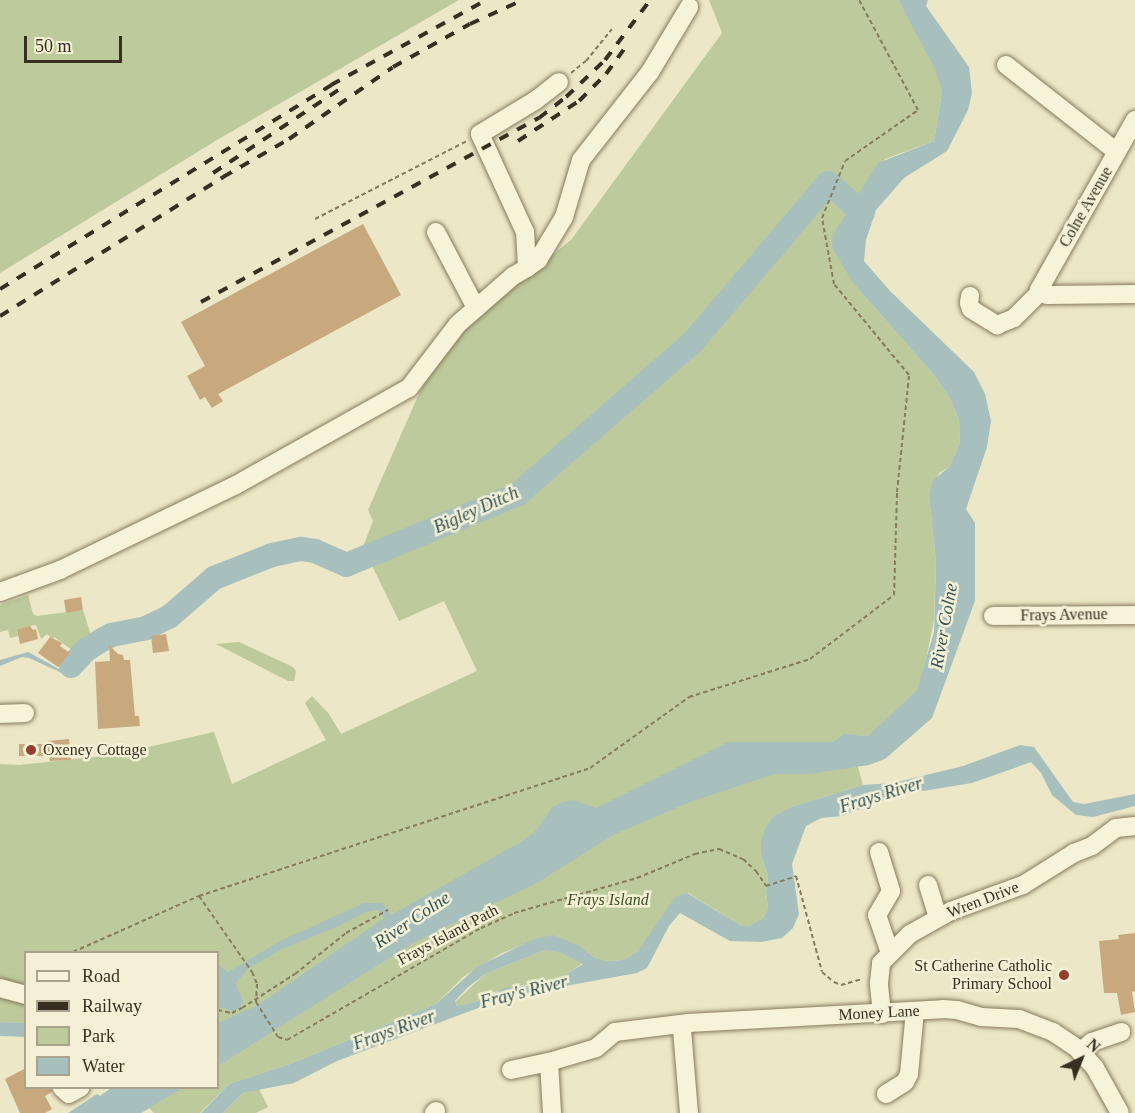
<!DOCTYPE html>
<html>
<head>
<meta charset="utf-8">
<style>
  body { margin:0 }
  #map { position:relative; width:1135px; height:1113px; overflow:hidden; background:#ece7c7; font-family:Georgia,serif }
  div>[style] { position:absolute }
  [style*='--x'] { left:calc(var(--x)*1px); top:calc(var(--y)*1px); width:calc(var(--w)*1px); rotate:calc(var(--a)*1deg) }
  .green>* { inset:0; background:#bdca9b }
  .water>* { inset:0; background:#a8c0bd }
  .river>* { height:24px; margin:-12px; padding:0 12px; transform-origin:12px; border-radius:12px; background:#a8c0bd }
  .building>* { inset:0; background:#c8a97e }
  .path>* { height:2px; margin-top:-1px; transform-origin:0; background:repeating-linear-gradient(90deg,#877a5d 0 4.5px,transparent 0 7.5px) }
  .roads { filter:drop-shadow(0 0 2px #877a5d) drop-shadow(0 0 2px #877a5d) }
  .minor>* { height:18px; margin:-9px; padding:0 9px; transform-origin:9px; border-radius:9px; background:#f7f3d9 }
  .rail>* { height:4px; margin-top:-2px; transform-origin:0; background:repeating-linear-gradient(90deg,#382f20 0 10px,transparent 0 20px) }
  .dots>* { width:16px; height:16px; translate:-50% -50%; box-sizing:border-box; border:3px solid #f4f0d6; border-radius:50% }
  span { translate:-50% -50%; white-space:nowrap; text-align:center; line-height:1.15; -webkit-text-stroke:5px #f4f0d6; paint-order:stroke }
  .street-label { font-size:16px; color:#382f20 }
  .poi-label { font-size:16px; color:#382f20 }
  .left { translate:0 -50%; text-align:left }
  .right { translate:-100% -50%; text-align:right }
  .park-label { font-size:16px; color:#415328; font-style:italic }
  .water-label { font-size:18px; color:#305357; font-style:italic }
  .legend { position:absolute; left:24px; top:951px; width:195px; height:138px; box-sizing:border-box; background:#f4f0d6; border:2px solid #a9a38d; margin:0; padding:8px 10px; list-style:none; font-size:18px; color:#382f20 }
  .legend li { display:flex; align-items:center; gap:12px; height:30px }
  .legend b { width:30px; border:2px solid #a9a38d }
  .north { position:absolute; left:1051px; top:1029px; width:60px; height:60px; -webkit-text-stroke:4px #f4f0d6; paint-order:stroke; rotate:43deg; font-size:16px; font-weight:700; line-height:24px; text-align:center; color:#382f20 }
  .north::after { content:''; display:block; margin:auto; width:21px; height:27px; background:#382f20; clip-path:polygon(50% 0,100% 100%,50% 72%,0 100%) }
  .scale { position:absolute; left:24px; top:36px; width:98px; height:27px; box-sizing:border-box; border:3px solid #382f20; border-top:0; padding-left:8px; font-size:18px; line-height:21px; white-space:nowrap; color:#382f20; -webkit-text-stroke:4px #f4f0d6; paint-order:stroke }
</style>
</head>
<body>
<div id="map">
  <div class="green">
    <i style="clip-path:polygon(0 0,459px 0,217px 140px,0 273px)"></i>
    <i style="clip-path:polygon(709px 0,898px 0,936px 69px,942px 91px,934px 141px,885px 159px,851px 207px,853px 283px,934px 375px,951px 400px,959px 421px,960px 443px,949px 467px,939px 473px,929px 496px,936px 562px,934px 620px,922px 680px,917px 690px,873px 734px,868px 736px,849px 735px,863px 785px,791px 807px,775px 815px,761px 842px,761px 854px,768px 876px,766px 891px,768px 909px,763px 918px,748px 926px,742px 926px,688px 893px,638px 951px,623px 960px,607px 961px,595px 958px,580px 946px,520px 946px,502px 953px,463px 977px,436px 1004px,290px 1064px,229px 1084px,200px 1113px,154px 1113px,129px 1088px,218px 1088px,218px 952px,26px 952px,25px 1023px,0 1022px,0 764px,19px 765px,113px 755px,214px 732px,232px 784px,326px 740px,305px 703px,312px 696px,329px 714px,341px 734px,477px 671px,444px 601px,399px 621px,363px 547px,373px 521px,368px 510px,421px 389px,437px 361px,482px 311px,571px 240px,722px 33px)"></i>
    <i style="clip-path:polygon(28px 595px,33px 614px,37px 616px,83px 610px,93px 642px,85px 645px,67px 667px,58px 667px,72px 650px,54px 637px,53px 639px,47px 634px,41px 639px,36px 625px,17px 629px,18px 636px,10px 638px,8px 630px,0 632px,0 605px)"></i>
    <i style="clip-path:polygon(239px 642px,293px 667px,296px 671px,294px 681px,288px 681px,216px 644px)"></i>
    <i style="clip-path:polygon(545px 950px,561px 953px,583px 963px,551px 984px,524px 985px,490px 993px,475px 1002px,458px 1006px,455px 1002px,485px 974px)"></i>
    <i style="clip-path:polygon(259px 1089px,268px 1107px,256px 1113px,223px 1113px,243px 1093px)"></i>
  </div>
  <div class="water">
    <i style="clip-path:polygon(898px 0,928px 0,926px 6px,969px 67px,972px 93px,968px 110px,947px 151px,904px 178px,876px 210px,866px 240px,864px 261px,890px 291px,974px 372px,985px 394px,991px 421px,987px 447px,966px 509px,975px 523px,975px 601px,932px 718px,885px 759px,869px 765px,809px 774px,775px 774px,690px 802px,613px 835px,537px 883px,413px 943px,218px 1066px,218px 1023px,258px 1005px,384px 918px,378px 910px,366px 912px,339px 926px,280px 950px,249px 968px,236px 983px,243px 1001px,240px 1007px,233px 1011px,218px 1007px,218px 965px,228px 972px,282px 940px,364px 903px,382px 903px,391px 915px,524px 840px,535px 831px,553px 807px,563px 802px,574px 800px,596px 808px,728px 742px,833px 742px,844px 734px,868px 736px,917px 690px,934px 632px,936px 562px,929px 496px,932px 481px,949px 467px,960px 443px,959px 421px,951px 400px,934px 375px,853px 283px,832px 248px,833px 235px,878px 163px,934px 141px,942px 91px,935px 69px)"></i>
    <i style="clip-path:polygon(93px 642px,95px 648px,64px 674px,29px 658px,22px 657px,0 666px,0 660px,28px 652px,59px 669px,64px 668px,76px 658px,78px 651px)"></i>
    <i style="clip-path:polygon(evenodd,1020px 745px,1034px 747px,1073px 802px,1084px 804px,1135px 794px,1135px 806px,1093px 817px,1076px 815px,1052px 795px,1041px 773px,1031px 762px,972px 783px,898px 795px,842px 816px,821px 818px,806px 826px,792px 864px,799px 914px,793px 928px,782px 938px,761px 942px,730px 941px,680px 913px,669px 926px,647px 968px,637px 973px,510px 996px,337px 1061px,294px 1083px,243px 1093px,223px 1113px,201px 1113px,229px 1084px,290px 1064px,436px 1004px,477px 967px,534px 939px,553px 935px,580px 946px,595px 958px,607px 961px,623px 960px,638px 951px,675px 897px,687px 893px,742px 926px,748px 926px,763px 918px,768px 909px,766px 891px,768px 876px,761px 854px,761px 842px,766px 827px,775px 815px,791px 807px,863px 785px,893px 783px,963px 766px,1020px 745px,545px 950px,561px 953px,583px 964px,551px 983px,505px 988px,475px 1002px,457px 1006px,455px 1001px,467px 988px,485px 974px,545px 950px)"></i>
    <i style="clip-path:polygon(0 1022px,25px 1023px,25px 1037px,0 1036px)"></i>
    <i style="clip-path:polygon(111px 1088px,183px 1088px,141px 1113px,68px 1113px,97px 1094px,100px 1096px)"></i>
  </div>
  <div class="river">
    <i style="--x:71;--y:666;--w:22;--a:-47"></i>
    <i style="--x:86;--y:650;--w:19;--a:-32"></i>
    <i style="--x:102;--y:640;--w:10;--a:-29"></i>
    <i style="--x:111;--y:635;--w:36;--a:-11"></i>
    <i style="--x:146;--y:628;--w:25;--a:-26"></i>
    <i style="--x:169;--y:617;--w:60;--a:-40.9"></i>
    <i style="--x:214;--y:578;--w:62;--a:-21.6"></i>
    <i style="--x:272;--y:555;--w:30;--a:-12"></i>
    <i style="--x:301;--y:549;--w:14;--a:8"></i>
    <i style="--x:315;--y:551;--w:34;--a:24"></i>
    <i style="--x:346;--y:565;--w:186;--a:-22.4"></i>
    <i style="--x:518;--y:494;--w:230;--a:-41"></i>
    <i style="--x:692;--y:343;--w:210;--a:-49.6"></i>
    <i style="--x:828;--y:183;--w:46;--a:40.6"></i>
  </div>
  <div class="building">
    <i style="clip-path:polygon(363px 224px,401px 295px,218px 394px,223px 401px,212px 408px,205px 397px,200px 400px,187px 376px,205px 366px,181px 322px)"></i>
    <i style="clip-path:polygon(81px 597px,83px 610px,66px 613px,64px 600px)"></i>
    <i style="clip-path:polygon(30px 626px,33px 630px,36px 629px,38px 639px,20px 644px,17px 629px)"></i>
    <i style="clip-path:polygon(166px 634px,169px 651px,153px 653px,151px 636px)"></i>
    <i style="clip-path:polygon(50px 637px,62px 643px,60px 646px,70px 653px,58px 667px,38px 653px)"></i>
    <i style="clip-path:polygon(109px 645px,118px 654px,123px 655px,124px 660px,130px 660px,135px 716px,139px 716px,140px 726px,98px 729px,95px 662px,110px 661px)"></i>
    <i style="clip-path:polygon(69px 739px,71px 760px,50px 761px,49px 756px,19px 756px,19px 744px,48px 744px,48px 741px)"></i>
    <i style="clip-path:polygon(1135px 933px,1135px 991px,1132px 992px,1135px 1012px,1121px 1015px,1117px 993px,1104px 993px,1099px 941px,1119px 939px,1118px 935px)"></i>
    <i style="clip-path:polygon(26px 1068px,26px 1088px,51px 1088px,52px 1092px,45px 1096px,52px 1109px,45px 1113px,20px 1113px,5px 1079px)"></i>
  </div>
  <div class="path">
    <i style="--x:571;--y:73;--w:19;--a:-39"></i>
    <i style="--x:586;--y:61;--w:41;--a:-50.9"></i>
    <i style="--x:315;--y:219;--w:171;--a:-27.2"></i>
    <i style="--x:199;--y:896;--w:411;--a:-18.1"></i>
    <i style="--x:590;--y:768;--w:122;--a:-35.6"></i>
    <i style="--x:689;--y:697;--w:127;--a:-17.4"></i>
    <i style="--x:810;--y:659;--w:106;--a:-37.3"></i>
    <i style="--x:894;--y:595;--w:103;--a:-88.3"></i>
    <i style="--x:897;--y:492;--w:118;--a:-84.1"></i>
    <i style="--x:909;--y:375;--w:118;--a:-129.5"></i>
    <i style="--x:834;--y:284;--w:67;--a:-100.3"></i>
    <i style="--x:822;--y:218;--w:61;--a:-68"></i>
    <i style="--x:845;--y:161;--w:89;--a:-34.9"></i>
    <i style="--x:918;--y:110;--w:125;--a:-118.2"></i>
    <i style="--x:73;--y:952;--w:138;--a:-24"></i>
    <i style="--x:199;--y:896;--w:93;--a:55.1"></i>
    <i style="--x:252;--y:972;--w:13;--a:67"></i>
    <i style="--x:257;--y:984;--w:18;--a:93"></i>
    <i style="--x:256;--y:1002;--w:41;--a:57.8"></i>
    <i style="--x:278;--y:1037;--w:9;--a:18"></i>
    <i style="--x:287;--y:1040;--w:224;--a:-30"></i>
    <i style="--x:481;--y:928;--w:36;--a:-24"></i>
    <i style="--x:514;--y:913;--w:128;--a:-15.9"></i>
    <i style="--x:637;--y:878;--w:63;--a:-22.5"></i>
    <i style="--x:695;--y:854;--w:25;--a:-12"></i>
    <i style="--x:719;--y:849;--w:26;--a:23"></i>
    <i style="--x:743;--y:859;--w:18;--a:43"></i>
    <i style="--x:756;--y:871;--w:18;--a:56"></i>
    <i style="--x:766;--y:886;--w:32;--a:-18"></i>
    <i style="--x:796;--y:876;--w:99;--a:74.8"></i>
    <i style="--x:822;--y:972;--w:16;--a:40"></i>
    <i style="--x:834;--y:982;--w:8;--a:23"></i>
    <i style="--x:841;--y:985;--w:22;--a:-16"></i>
    <i style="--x:25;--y:977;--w:1;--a:0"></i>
    <i style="--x:555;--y:979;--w:13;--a:77"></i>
    <i style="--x:218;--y:1010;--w:14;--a:12"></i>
    <i style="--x:232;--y:1013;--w:11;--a:-27"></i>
    <i style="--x:242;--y:1008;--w:63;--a:-32.7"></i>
    <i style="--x:295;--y:974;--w:65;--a:-38.8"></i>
    <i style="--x:346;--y:933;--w:48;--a:-28.7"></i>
  </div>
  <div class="roads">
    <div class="minor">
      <i style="--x:1006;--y:65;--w:141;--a:38.1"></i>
      <i style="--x:1135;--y:120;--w:195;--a:119.5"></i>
      <i style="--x:1039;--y:290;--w:6;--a:45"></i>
      <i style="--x:1043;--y:294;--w:5;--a:11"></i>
      <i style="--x:1048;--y:295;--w:87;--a:-0.7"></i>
      <i style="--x:436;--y:232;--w:86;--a:62.2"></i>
      <i style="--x:527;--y:268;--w:14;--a:-36"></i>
      <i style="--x:538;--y:260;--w:50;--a:-58.8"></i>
      <i style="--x:564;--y:217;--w:59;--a:-73.4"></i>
      <i style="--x:581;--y:160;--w:112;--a:-51.9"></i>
      <i style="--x:650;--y:72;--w:76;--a:-59"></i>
      <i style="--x:970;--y:296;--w:7;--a:98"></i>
      <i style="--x:969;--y:303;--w:6;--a:72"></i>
      <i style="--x:971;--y:309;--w:31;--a:32"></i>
      <i style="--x:997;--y:325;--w:18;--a:-22"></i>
      <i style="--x:1014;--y:318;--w:37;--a:-45"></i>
      <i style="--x:0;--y:592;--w:64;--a:-20.1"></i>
      <i style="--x:60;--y:570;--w:195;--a:-25.8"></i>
      <i style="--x:236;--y:485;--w:198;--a:-29.3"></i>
      <i style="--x:409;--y:388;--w:81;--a:-52.6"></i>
      <i style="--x:458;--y:324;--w:73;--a:-41.1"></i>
      <i style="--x:513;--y:276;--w:16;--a:-30"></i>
      <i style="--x:527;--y:268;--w:36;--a:-93"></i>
      <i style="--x:525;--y:232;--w:108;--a:-114.7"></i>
      <i style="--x:480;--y:134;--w:66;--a:-31.3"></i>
      <i style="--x:536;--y:100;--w:29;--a:-38"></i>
      <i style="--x:993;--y:616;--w:142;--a:-0.4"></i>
      <i style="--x:0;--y:714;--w:25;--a:-2"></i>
      <i style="--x:879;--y:852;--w:41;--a:72.9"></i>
      <i style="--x:891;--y:891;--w:28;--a:120"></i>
      <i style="--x:877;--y:915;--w:40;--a:71.1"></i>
      <i style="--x:928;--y:885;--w:34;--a:73"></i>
      <i style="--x:0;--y:988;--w:27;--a:15"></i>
      <i style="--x:882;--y:1014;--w:31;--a:-96"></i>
      <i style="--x:879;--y:983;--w:20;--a:-84"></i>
      <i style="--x:881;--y:963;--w:41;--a:-45"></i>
      <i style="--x:910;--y:934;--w:47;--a:-29.3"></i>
      <i style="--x:951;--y:911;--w:77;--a:-19.9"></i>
      <i style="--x:1023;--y:885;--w:60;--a:-32.1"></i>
      <i style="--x:1074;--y:853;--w:19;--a:-21"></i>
      <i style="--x:1092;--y:846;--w:30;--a:-37"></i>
      <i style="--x:1116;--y:828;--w:19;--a:-6"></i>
      <i style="--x:1080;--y:1052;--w:16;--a:-40"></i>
      <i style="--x:1092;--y:1042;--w:31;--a:-19"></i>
      <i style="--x:549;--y:1062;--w:51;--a:86.6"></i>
      <i style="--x:511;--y:1070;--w:39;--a:-12"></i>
      <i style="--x:549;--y:1062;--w:49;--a:-16.6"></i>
      <i style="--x:596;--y:1048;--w:25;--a:-40"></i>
      <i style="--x:615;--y:1032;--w:74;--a:-7"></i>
      <i style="--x:62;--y:1088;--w:9;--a:41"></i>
      <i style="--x:69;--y:1094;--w:13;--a:-29"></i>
      <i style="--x:886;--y:1094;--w:22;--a:-32"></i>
      <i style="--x:905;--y:1082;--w:9;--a:-63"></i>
      <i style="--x:909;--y:1074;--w:63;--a:-84.6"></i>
      <i style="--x:434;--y:1113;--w:3;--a:-45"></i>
      <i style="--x:689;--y:1113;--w:84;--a:-94.8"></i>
      <i style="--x:682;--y:1029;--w:8;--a:-45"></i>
      <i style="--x:688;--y:1023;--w:255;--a:-3.1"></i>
      <i style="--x:943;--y:1009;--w:14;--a:4"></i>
      <i style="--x:957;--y:1010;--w:25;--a:16"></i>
      <i style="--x:981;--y:1017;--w:38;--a:3"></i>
      <i style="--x:1019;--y:1019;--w:36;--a:21"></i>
      <i style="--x:1053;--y:1032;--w:30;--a:34"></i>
      <i style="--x:1078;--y:1049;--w:25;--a:48"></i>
      <i style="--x:1095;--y:1068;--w:51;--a:60.9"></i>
    </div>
  </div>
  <div class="rail">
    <i style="--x:518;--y:141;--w:73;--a:-33.3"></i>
    <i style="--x:579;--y:101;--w:38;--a:-45"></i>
    <i style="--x:606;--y:74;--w:36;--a:-54"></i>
    <i style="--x:213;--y:173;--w:156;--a:-33.5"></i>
    <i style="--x:0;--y:289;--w:389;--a:-31.6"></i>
    <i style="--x:331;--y:85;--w:177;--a:-28.7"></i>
    <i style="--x:201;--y:302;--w:385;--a:-28.6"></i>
    <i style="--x:539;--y:118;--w:34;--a:-38"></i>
    <i style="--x:566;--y:97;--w:54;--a:-43.5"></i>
    <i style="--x:605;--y:60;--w:71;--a:-53"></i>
    <i style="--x:0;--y:316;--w:263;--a:-31.9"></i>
    <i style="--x:223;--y:177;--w:76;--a:-29.9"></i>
    <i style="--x:289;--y:139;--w:126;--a:-34.7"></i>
    <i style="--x:393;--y:67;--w:88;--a:-29.2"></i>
    <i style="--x:470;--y:24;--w:58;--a:-24.4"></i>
  </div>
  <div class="dots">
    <i style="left:31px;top:750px;background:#934030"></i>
    <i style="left:1064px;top:975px;background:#934030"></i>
  </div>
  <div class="street-label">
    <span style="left:1086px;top:207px;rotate:-60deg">Colne Avenue</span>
    <span style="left:1064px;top:615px;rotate:-1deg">Frays Avenue</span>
    <span style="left:983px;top:900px;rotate:-21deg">Wren Drive</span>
    <span style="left:448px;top:935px;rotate:-28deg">Frays Island Path</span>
    <span style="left:879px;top:1013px;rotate:-3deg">Money Lane</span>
  </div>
  <div class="poi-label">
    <span class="left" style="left:43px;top:750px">Oxeney Cottage</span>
    <span class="right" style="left:1052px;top:975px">St Catherine Catholic<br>Primary School</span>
  </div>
  <div class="park-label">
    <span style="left:608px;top:900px">Frays Island</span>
  </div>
  <div class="water-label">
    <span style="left:476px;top:510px;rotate:-24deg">Bigley Ditch</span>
    <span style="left:944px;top:626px;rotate:-80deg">River Colne</span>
    <span style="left:881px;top:795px;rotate:-17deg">Frays River</span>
    <span style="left:412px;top:920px;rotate:-34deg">River Colne</span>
    <span style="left:524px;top:992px;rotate:-14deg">Fray's River</span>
    <span style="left:394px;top:1030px;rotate:-20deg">Frays River</span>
  </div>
  <ul class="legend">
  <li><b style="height:8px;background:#f7f3d9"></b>Road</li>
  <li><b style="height:8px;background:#382f20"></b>Railway</li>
  <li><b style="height:16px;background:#bdca9b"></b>Park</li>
  <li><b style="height:16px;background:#a8c0bd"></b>Water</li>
  </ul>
  <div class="north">N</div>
  <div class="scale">50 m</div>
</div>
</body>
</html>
